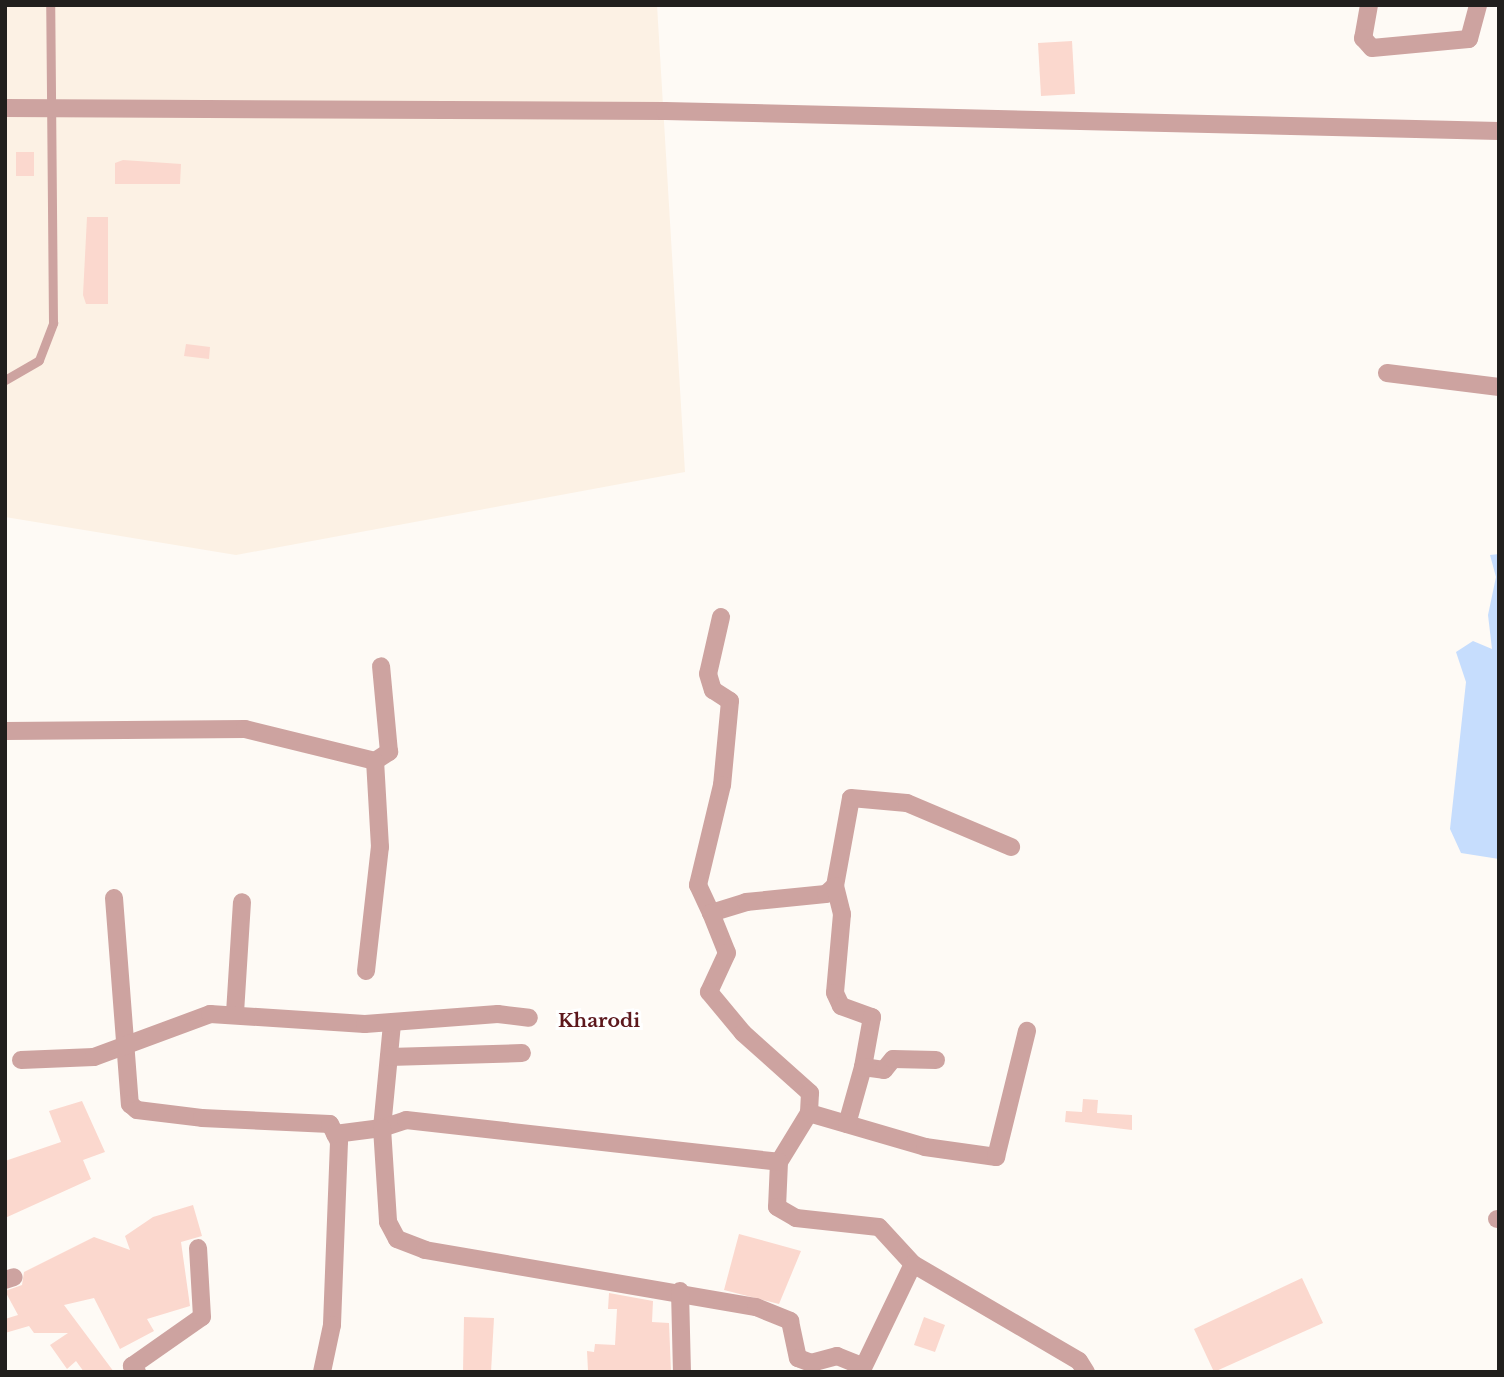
<!DOCTYPE html>
<html>
<head>
<meta charset="utf-8">
<style>
  body { margin:0 }
  #map { position:relative; width:1504px; height:1377px; overflow:hidden; background:#fefaf5; font-family:"Libre Baskerville",serif }
  div>[style] { position:absolute }
  [style*='--x'] { left:calc(var(--x)*1px); top:calc(var(--y)*1px); width:calc(var(--w)*1px); rotate:calc(var(--a)*1deg) }
  .built>* { inset:0; background:#fcf1e4 }
  .water>* { inset:0; background:#c6ddfd }
  .building>* { inset:0; background:#fbd8ce }
  .lane>* { height:9px; margin:-4.5px; padding:0 4.5px; transform-origin:4.5px; border-radius:4.5px; background:#cda3a0 }
  .street>* { height:18px; margin:-9px; padding:0 9px; transform-origin:9px; border-radius:9px; background:#cda3a0 }
  span { translate:-50% -50%; white-space:nowrap; text-align:center; line-height:1.15; -webkit-text-stroke:6px #fff; paint-order:stroke }
  .neighbourhood-label { font-size:19px; color:#5d181d; font-weight:700 }
  .frame { position:absolute; inset:0; border:7px solid #211f1d; pointer-events:none }
</style>
</head>
<body>
<div id="map">
  <div class="built">
    <i style="clip-path:polygon(5px 5px,657px 5px,685px 472px,236px 555px,5px 517px)"></i>
  </div>
  <div class="water">
    <i style="clip-path:polygon(1499px 554px,1499px 859px,1461px 853px,1450px 829px,1466px 682px,1456px 652px,1473px 641px,1492px 649px,1488px 615px,1496px 577px,1490px 555px)"></i>
  </div>
  <div class="building">
    <i style="clip-path:polygon(1072px 41px,1075px 94px,1041px 96px,1038px 43px)"></i>
    <i style="clip-path:polygon(16px 152px,34px 152px,34px 176px,16px 176px)"></i>
    <i style="clip-path:polygon(123px 160px,181px 164px,180px 184px,115px 184px,115px 163px)"></i>
    <i style="clip-path:polygon(87px 217px,108px 217px,108px 304px,86px 304px,83px 295px)"></i>
    <i style="clip-path:polygon(186px 344px,210px 347px,209px 359px,184px 356px)"></i>
    <i style="clip-path:polygon(1083px 1099px,1098px 1100px,1097px 1113px,1132px 1115px,1132px 1130px,1065px 1122px,1066px 1111px,1082px 1112px)"></i>
    <i style="clip-path:polygon(82px 1101px,105px 1152px,83px 1160px,91px 1179px,5px 1218px,5px 1161px,61px 1142px,49px 1111px)"></i>
    <i style="clip-path:polygon(193px 1205px,202px 1236px,181px 1242px,190px 1306px,147px 1319px,154px 1331px,120px 1349px,94px 1298px,64px 1305px,114px 1372px,84px 1372px,76px 1361px,67px 1369px,50px 1345px,68px 1333px,34px 1333px,29px 1326px,5px 1333px,5px 1319px,18px 1315px,5px 1291px,22px 1285px,24px 1272px,94px 1237px,130px 1250px,125px 1236px,153px 1217px)"></i>
    <i style="clip-path:polygon(739px 1234px,801px 1251px,779px 1304px,724px 1290px)"></i>
    <i style="clip-path:polygon(1302px 1278px,1323px 1323px,1214px 1372px,1194px 1329px)"></i>
    <i style="clip-path:polygon(609px 1293px,653px 1301px,652px 1322px,669px 1323px,671px 1372px,588px 1371px,587px 1351px,594px 1352px,595px 1344px,615px 1345px,617px 1309px,608px 1309px)"></i>
    <i style="clip-path:polygon(464px 1317px,494px 1318px,491px 1372px,463px 1372px)"></i>
    <i style="clip-path:polygon(924px 1317px,945px 1325px,935px 1352px,914px 1345px)"></i>
  </div>
  <div class="lane">
    <i style="--x:5;--y:380;--w:39;--a:-30"></i>
    <i style="--x:39;--y:360;--w:40;--a:-69"></i>
    <i style="--x:53;--y:323;--w:318;--a:-90.5"></i>
  </div>
  <div class="street">
    <i style="--x:1369;--y:5;--w:34;--a:100"></i>
    <i style="--x:1363;--y:38;--w:13;--a:48"></i>
    <i style="--x:1372;--y:48;--w:97;--a:-5.3"></i>
    <i style="--x:1469;--y:39;--w:35;--a:-75"></i>
    <i style="--x:5;--y:108;--w:660;--a:0.26"></i>
    <i style="--x:665;--y:111;--w:834;--a:1.37"></i>
    <i style="--x:1387;--y:373;--w:113;--a:7.1"></i>
    <i style="--x:721;--y:617;--w:58;--a:102.8"></i>
    <i style="--x:708;--y:674;--w:17;--a:73"></i>
    <i style="--x:713;--y:690;--w:20;--a:33"></i>
    <i style="--x:730;--y:701;--w:84;--a:95.4"></i>
    <i style="--x:722;--y:785;--w:103;--a:103.5"></i>
    <i style="--x:698;--y:885;--w:31;--a:65"></i>
    <i style="--x:711;--y:913;--w:37;--a:-17"></i>
    <i style="--x:746;--y:902;--w:80;--a:-5.7"></i>
    <i style="--x:826;--y:894;--w:12;--a:-42"></i>
    <i style="--x:835;--y:886;--w:89;--a:-79.7"></i>
    <i style="--x:851;--y:798;--w:56;--a:5.1"></i>
    <i style="--x:907;--y:803;--w:113;--a:22.9"></i>
    <i style="--x:5;--y:731;--w:240;--a:-0.5"></i>
    <i style="--x:245;--y:729;--w:134;--a:13.8"></i>
    <i style="--x:375;--y:761;--w:17;--a:-33"></i>
    <i style="--x:389;--y:752;--w:86;--a:-95.3"></i>
    <i style="--x:835;--y:886;--w:29;--a:76"></i>
    <i style="--x:842;--y:914;--w:79;--a:95.1"></i>
    <i style="--x:835;--y:993;--w:14;--a:65"></i>
    <i style="--x:841;--y:1006;--w:33;--a:20"></i>
    <i style="--x:872;--y:1017;--w:51;--a:100.2"></i>
    <i style="--x:114;--y:898;--w:207;--a:85.6"></i>
    <i style="--x:130;--y:1104;--w:9;--a:41"></i>
    <i style="--x:137;--y:1110;--w:65;--a:7"></i>
    <i style="--x:202;--y:1118;--w:128;--a:2.7"></i>
    <i style="--x:330;--y:1124;--w:20;--a:63"></i>
    <i style="--x:339;--y:1142;--w:183;--a:92.2"></i>
    <i style="--x:332;--y:1325;--w:48;--a:102"></i>
    <i style="--x:711;--y:913;--w:43;--a:68.2"></i>
    <i style="--x:727;--y:953;--w:43;--a:114.8"></i>
    <i style="--x:709;--y:992;--w:53;--a:50.3"></i>
    <i style="--x:743;--y:1033;--w:90;--a:41.8"></i>
    <i style="--x:810;--y:1093;--w:20;--a:93"></i>
    <i style="--x:809;--y:1113;--w:57;--a:121.5"></i>
    <i style="--x:779;--y:1162;--w:45;--a:92.5"></i>
    <i style="--x:777;--y:1207;--w:22;--a:30"></i>
    <i style="--x:796;--y:1218;--w:83;--a:6.2"></i>
    <i style="--x:879;--y:1227;--w:50;--a:47.4"></i>
    <i style="--x:913;--y:1264;--w:120;--a:115.7"></i>
    <i style="--x:366;--y:971;--w:125;--a:-83.6"></i>
    <i style="--x:380;--y:847;--w:86;--a:-93.3"></i>
    <i style="--x:235;--y:1013;--w:111;--a:-86.4"></i>
    <i style="--x:392;--y:1024;--w:104;--a:95.5"></i>
    <i style="--x:382;--y:1128;--w:25;--a:-18"></i>
    <i style="--x:406;--y:1120;--w:375;--a:6.4"></i>
    <i style="--x:389;--y:1057;--w:133;--a:-1.7"></i>
    <i style="--x:21;--y:1060;--w:73;--a:-2.4"></i>
    <i style="--x:94;--y:1057;--w:124;--a:-20.3"></i>
    <i style="--x:210;--y:1014;--w:155;--a:3.7"></i>
    <i style="--x:365;--y:1024;--w:133;--a:-4.3"></i>
    <i style="--x:498;--y:1014;--w:31;--a:7"></i>
    <i style="--x:809;--y:1113;--w:121;--a:16.3"></i>
    <i style="--x:925;--y:1147;--w:72;--a:8"></i>
    <i style="--x:996;--y:1157;--w:130;--a:-76.2"></i>
    <i style="--x:847;--y:1124;--w:59;--a:-74.3"></i>
    <i style="--x:863;--y:1067;--w:21;--a:8"></i>
    <i style="--x:884;--y:1070;--w:14;--a:-51"></i>
    <i style="--x:893;--y:1059;--w:43;--a:1.3"></i>
    <i style="--x:335;--y:1134;--w:47;--a:-7.3"></i>
    <i style="--x:382;--y:1128;--w:94;--a:86.3"></i>
    <i style="--x:388;--y:1222;--w:19;--a:62"></i>
    <i style="--x:397;--y:1239;--w:30;--a:21"></i>
    <i style="--x:425;--y:1250;--w:336;--a:9.8"></i>
    <i style="--x:756;--y:1307;--w:37;--a:22"></i>
    <i style="--x:790;--y:1321;--w:38;--a:78"></i>
    <i style="--x:798;--y:1358;--w:14;--a:21"></i>
    <i style="--x:811;--y:1363;--w:27;--a:-15"></i>
    <i style="--x:837;--y:1356;--w:27;--a:22"></i>
    <i style="--x:1497;--y:1219;--w:2;--a:0"></i>
    <i style="--x:913;--y:1264;--w:192;--a:30.3"></i>
    <i style="--x:1079;--y:1361;--w:13;--a:58"></i>
    <i style="--x:5;--y:1280;--w:9;--a:-18"></i>
    <i style="--x:680;--y:1291;--w:81;--a:88.6"></i>
    <i style="--x:137;--y:1372;--w:8;--a:-130"></i>
    <i style="--x:132;--y:1366;--w:85;--a:-35"></i>
    <i style="--x:202;--y:1317;--w:69;--a:-93.3"></i>
  </div>
  <div class="neighbourhood-label">
    <span style="left:599px;top:1021px">Kharodi</span>
  </div>
  <div class="frame"></div>
</div>
</body>
</html>
